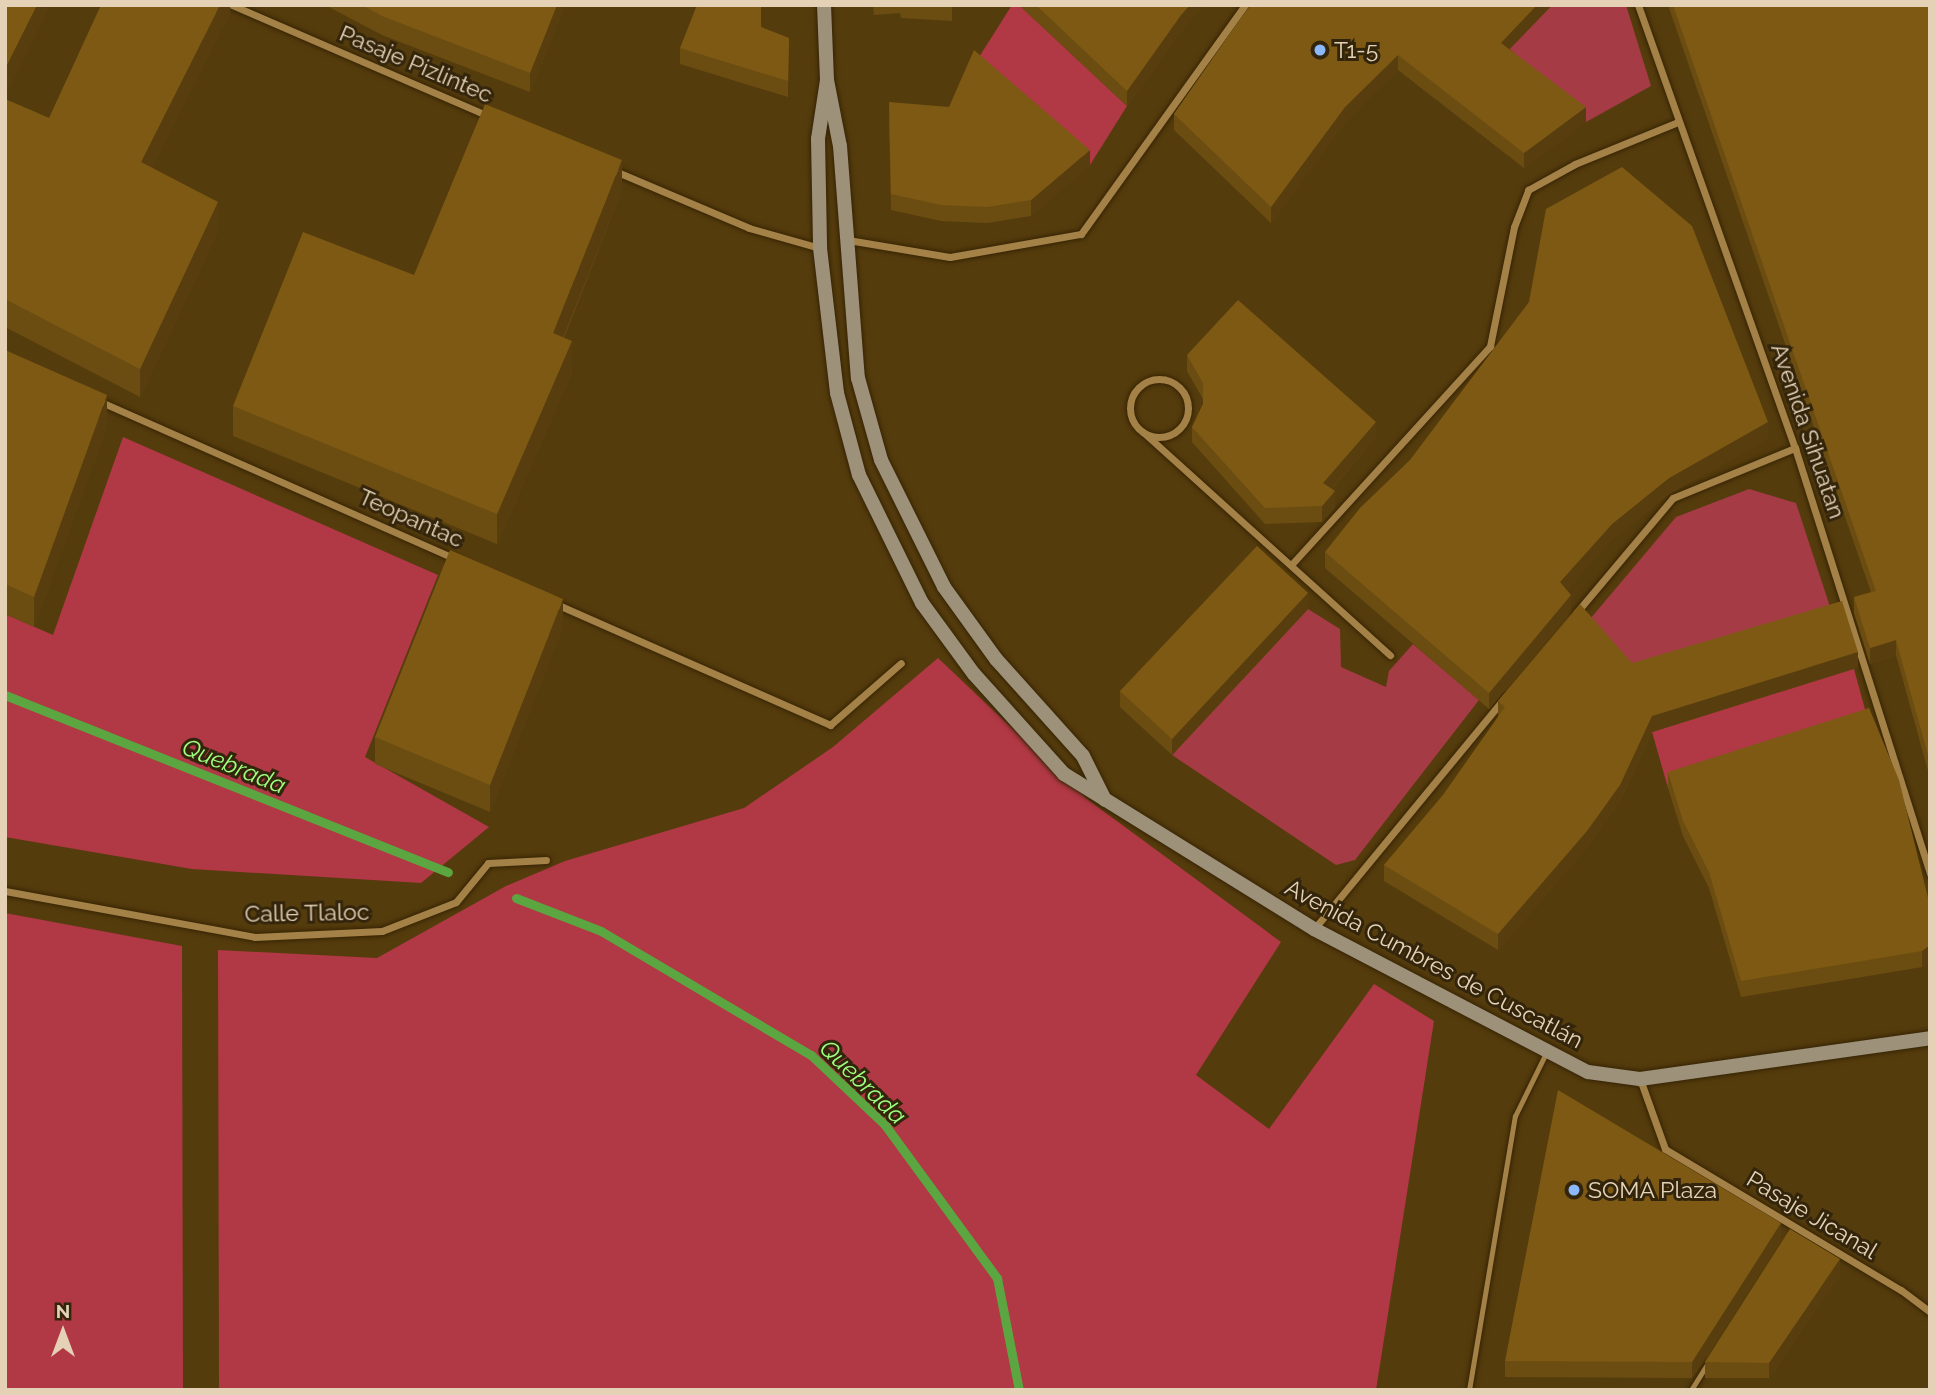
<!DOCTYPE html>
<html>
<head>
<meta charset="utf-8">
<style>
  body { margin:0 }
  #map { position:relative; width:1935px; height:1395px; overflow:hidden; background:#553c0d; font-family:Raleway,sans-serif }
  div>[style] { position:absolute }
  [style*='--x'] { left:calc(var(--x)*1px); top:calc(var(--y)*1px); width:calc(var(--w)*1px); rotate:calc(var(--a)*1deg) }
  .green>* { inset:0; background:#a43b45 }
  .forest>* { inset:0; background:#b13845 }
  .stream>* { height:9px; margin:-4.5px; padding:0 4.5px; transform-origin:4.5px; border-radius:4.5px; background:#5ba640 }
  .roads { filter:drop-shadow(0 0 2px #362404) drop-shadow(0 0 2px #362404) }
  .service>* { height:5px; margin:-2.5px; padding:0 2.5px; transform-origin:2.5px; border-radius:2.5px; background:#a48147 }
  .minor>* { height:7px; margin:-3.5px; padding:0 3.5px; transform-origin:3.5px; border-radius:3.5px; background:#a48147 }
  .minor>.ring { margin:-3.5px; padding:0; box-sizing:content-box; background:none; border:7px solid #a48147; border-radius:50% }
  .secondary>* { height:14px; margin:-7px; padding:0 7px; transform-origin:7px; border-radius:7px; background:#9d917a }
  .wall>* { inset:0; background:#6c4d11 }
  .shaded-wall>* { inset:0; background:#583e0e }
  .building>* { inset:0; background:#7d5914 }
  .dots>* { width:19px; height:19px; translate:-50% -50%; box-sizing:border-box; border:4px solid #33250c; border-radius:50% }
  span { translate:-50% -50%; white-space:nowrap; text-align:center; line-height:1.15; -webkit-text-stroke:6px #33250c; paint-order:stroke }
  .poi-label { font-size:23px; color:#e5d2b6 }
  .left { translate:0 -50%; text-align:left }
  .street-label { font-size:23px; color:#e5d2b6 }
  .water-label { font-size:24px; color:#9ffe7f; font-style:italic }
  .frame { position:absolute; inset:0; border:7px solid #e5d2b6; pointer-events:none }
  .north { position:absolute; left:28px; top:1297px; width:70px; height:70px; -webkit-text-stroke:5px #33250c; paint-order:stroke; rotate:0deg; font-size:19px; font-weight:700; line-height:28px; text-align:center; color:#e5d2b6 }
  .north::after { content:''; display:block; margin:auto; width:24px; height:32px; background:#e5d2b6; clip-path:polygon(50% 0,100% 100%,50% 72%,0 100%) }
</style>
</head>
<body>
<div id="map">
  <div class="green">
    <i style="clip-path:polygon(1552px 5px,1626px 5px,1651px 86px,1586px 122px,1501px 58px)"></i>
    <i style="clip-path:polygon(1749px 489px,1796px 503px,1834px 619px,1632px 678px,1585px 625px,1676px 517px)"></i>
    <i style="clip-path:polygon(1308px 609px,1340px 629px,1341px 667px,1386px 687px,1389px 671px,1413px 644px,1479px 700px,1355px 860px,1336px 865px,1172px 755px)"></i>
  </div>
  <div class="forest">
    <i style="clip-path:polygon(1012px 5px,1019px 5px,1127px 106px,1090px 165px,974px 65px)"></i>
    <i style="clip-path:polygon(123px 437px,438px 575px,365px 757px,489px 827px,421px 883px,192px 869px,5px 837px,5px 614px,53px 635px)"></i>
    <i style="clip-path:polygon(938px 658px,1087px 799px,1281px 942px,1196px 1075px,1269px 1129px,1374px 984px,1434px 1021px,1376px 1390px,219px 1390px,218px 950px,377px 958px,506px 886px,565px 861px,744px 808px,833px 747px)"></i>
    <i style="clip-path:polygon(1854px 669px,1869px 724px,1668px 788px,1652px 732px)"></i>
    <i style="clip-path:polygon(5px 913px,182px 946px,183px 1390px,5px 1390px)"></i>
  </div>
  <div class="stream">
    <i style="--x:5;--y:695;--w:477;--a:21.8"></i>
    <i style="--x:516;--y:898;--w:91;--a:21.2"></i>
    <i style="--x:601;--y:931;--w:244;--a:30.6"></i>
    <i style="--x:811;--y:1055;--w:102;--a:43.4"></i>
    <i style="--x:885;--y:1125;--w:190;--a:53.8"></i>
    <i style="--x:997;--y:1278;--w:114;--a:78.9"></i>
  </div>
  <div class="roads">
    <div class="service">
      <i style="--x:1469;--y:1390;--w:278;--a:-80.5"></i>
      <i style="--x:1515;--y:1116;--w:70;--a:-63.8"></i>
      <i style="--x:1691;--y:1390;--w:32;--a:-58"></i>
    </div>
    <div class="minor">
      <i style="--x:232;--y:5;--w:280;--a:23.4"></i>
      <i style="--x:1638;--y:5;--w:470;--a:70.5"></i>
      <i style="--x:1795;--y:448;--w:446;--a:72.4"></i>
      <i style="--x:615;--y:171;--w:146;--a:23"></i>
      <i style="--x:749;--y:228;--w:74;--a:15.7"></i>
      <i style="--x:848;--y:240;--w:103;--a:9.5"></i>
      <i style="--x:950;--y:257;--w:133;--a:-10"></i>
      <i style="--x:1081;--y:234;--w:282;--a:-54.4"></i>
      <i class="ring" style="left:1130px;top:379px;width:51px;height:51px"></i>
      <i style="--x:99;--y:401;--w:390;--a:23.9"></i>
      <i style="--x:1143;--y:432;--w:333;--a:42.1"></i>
      <i style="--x:1291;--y:565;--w:296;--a:-47.7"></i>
      <i style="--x:1490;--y:346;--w:121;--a:-78.6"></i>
      <i style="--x:1514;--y:227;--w:40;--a:-69"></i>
      <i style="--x:1528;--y:190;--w:54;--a:-29"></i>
      <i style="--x:1575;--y:164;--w:111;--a:-22.2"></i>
      <i style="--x:556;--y:604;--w:300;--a:23.8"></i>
      <i style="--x:830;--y:725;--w:94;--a:-41.1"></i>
      <i style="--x:1576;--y:613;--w:150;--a:-49.9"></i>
      <i style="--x:1673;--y:498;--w:132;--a:-22.3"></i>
      <i style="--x:5;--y:891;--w:254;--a:10.4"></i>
      <i style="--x:255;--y:937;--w:127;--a:-2.7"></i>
      <i style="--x:382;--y:931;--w:79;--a:-21.4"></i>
      <i style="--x:456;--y:902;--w:50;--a:-50.6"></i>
      <i style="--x:488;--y:863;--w:58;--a:-3"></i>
      <i style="--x:1314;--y:929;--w:301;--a:-50.5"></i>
      <i style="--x:1640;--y:1079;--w:74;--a:70.3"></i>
      <i style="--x:1665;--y:1149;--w:275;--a:30.9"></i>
      <i style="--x:1901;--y:1290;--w:36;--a:37"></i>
    </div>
    <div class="secondary">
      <i style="--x:824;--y:5;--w:75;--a:87.7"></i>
      <i style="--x:827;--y:80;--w:67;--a:78.9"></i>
      <i style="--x:840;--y:146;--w:233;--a:85.6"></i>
      <i style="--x:858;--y:378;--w:85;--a:74.3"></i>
      <i style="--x:881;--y:460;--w:142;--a:63.6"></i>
      <i style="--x:944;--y:587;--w:89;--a:54.2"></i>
      <i style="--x:996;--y:659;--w:130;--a:48.1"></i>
      <i style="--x:1083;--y:756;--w:49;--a:63.4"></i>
      <i style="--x:827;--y:80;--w:60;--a:98.7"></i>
      <i style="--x:818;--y:139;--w:109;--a:88.9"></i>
      <i style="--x:820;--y:248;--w:146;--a:83.3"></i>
      <i style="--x:837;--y:393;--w:85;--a:75"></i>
      <i style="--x:859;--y:475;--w:143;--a:63.8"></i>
      <i style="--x:922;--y:603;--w:88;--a:53.8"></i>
      <i style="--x:974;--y:674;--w:135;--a:48"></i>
      <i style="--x:1064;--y:774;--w:294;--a:31.8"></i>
      <i style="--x:1314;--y:929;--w:309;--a:27.6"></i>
      <i style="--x:1588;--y:1072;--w:52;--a:7.7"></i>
      <i style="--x:1640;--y:1079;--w:293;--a:-8"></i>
    </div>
  </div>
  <div class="wall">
    <i style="clip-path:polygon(230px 5px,230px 13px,152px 168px,218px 231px,140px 397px,5px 327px,5px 99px,49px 118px)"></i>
    <i style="clip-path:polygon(325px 5px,565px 5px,530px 92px,382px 35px)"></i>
    <i style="clip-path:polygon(873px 5px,952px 5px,952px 21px,901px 18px,900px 13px,874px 15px)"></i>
    <i style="clip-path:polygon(1019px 5px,1204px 5px,1181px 31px,1127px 106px)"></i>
    <i style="clip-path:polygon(1668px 5px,1930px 5px,1930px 778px,1896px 655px,1870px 664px,1854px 613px,1854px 597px,1871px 592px)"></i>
    <i style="clip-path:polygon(1243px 15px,1510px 49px,1586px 122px,1524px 168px,1398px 70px,1345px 122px,1271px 223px,1174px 130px,1174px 114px)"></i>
    <i style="clip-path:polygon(761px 27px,789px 38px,788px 97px,680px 64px,680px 48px)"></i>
    <i style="clip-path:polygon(889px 118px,1090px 165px,1031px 216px,987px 223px,941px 221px,891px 210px)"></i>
    <i style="clip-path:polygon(622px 190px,564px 338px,572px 372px,497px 544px,233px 436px,233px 406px,414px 275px)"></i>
    <i style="clip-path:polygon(5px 350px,107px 426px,34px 627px,5px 614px)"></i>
    <i style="clip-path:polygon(1187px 355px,1376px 437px,1332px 489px,1335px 507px,1322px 522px,1265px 524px,1192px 442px,1192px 427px,1203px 404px,1203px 399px,1187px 371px)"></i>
    <i style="clip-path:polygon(1768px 438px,1669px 494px,1612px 539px,1567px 590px,1571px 610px,1489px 709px,1325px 568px,1325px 552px)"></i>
    <i style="clip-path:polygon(1308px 609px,1172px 755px,1120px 707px,1120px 691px)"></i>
    <i style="clip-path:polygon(563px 626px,490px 812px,375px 764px,375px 737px)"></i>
    <i style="clip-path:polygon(1632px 663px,1858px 667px,1652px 732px,1620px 801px,1587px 847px,1498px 950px,1384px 881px,1384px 865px,1443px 795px,1498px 717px,1498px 701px)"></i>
    <i style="clip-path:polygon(1668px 772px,1930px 906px,1930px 961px,1922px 967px,1741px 997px,1709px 888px,1683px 836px,1668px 788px)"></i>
    <i style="clip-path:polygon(1781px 1239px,1692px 1378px,1505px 1377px,1505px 1361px)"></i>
    <i style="clip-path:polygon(1840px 1275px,1769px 1378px,1705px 1378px,1705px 1362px)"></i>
  </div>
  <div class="shaded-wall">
    <i style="clip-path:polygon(37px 5px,51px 5px,5px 98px,5px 69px)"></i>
    <i style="clip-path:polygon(220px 5px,230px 5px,230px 13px,141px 191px,141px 162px)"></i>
    <i style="clip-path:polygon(557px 5px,565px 5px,530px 92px,530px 73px)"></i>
    <i style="clip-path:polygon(1190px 5px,1204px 5px,1181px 31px,1127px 106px,1127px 91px,1181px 15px)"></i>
    <i style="clip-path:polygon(1537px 5px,1552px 5px,1501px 58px,1501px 43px)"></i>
    <i style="clip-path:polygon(1398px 55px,1398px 70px,1345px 122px,1271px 223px,1271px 207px,1345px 107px)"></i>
    <i style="clip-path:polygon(1586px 107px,1586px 122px,1524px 168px,1524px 153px)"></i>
    <i style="clip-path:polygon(1090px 150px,1090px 165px,1031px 216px,1031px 200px)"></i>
    <i style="clip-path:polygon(622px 160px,622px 190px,553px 363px,553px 333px)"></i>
    <i style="clip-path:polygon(218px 202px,218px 231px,140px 397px,140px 369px)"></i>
    <i style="clip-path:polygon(572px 341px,572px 372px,497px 544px,497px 514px)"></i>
    <i style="clip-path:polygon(107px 395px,107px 426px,34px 627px,34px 597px)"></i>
    <i style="clip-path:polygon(1376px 422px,1376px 437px,1323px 499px,1323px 483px)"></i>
    <i style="clip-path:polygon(1768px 422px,1768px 438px,1669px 494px,1612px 539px,1560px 598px,1560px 582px,1612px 524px,1669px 478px)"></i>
    <i style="clip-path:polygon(1335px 491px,1335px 507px,1322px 522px,1322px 506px)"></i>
    <i style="clip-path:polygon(1308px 593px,1308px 609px,1172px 755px,1172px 739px)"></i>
    <i style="clip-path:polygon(1571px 595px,1571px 610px,1489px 709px,1489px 693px)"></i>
    <i style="clip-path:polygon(563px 599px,563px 626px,490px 812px,490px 785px)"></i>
    <i style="clip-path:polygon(1896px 640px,1896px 655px,1870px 664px,1870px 648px)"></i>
    <i style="clip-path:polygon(1858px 652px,1858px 667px,1652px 732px,1620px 801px,1587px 847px,1498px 950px,1498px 934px,1652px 716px)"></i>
    <i style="clip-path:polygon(1930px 945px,1930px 961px,1922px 967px,1922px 951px)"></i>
    <i style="clip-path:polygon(1781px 1223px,1781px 1239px,1692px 1378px,1692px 1362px)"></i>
    <i style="clip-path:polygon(1840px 1259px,1840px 1275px,1769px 1378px,1769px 1363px)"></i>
  </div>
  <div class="building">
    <i style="clip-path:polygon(5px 5px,37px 5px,5px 69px)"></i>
    <i style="clip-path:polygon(101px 5px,220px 5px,141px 162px,218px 202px,140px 369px,5px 299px,5px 99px,49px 118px)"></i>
    <i style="clip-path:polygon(362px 5px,557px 5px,530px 73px,382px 16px)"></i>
    <i style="clip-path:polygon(697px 5px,761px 5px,761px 27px,789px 38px,788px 81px,680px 48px)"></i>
    <i style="clip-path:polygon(1036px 5px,1190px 5px,1181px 15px,1127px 91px)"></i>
    <i style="clip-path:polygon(1251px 5px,1537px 5px,1501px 43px,1586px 107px,1524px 153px,1398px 55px,1345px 107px,1271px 207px,1174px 114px,1243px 15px)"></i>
    <i style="clip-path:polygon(1673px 5px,1930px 5px,1930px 762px,1896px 640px,1870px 648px,1854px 597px,1876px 591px)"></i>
    <i style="clip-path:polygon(974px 50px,1090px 150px,1031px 200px,987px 207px,941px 205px,891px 194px,889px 102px,949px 107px)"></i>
    <i style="clip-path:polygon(485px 104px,622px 160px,553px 333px,572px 341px,497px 514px,233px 406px,303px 232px,414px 275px)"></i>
    <i style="clip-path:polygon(1622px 167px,1692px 226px,1768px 422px,1669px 478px,1612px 524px,1560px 582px,1571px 595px,1489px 693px,1325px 552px,1360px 508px,1410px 460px,1529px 302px,1546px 209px)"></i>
    <i style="clip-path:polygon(1238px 300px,1376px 422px,1323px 483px,1335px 491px,1322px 506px,1265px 508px,1192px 427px,1203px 404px,1203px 383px,1187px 355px)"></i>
    <i style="clip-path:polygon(5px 350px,107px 395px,34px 597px,5px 584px)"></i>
    <i style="clip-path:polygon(1257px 546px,1308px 593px,1172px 739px,1120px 691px)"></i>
    <i style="clip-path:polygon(450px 550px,563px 599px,490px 785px,375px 737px)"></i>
    <i style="clip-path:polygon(1842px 601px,1858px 652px,1652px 716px,1620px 785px,1587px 831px,1498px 934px,1384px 865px,1443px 795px,1505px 707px,1498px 701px,1580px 604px,1632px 663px)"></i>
    <i style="clip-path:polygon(1869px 708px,1899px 780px,1930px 906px,1930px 945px,1922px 951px,1741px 981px,1709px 872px,1683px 821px,1668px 772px)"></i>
    <i style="clip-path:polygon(1558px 1090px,1781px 1223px,1692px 1362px,1505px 1361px)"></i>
    <i style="clip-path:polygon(1790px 1229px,1840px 1259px,1769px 1363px,1705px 1362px)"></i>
  </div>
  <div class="dots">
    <i style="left:1320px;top:50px;background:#8cb9fc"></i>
    <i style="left:1574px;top:1190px;background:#8cb9fc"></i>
  </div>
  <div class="poi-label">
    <span class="left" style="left:1334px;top:50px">T1-5</span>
    <span class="left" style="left:1588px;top:1190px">SOMA Plaza</span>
  </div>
  <div class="street-label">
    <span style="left:416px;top:64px;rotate:23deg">Pasaje Pizlintec</span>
    <span style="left:1808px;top:431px;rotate:71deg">Avenida Sihuatan</span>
    <span style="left:411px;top:518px;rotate:24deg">Teopantac</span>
    <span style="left:307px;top:913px;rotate:-1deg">Calle Tlaloc</span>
    <span style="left:1434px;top:964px;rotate:28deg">Avenida Cumbres de Cuscatlán</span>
    <span style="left:1812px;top:1215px;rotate:31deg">Pasaje Jicanal</span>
  </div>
  <div class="water-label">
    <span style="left:234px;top:766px;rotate:22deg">Quebrada</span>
    <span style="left:863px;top:1082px;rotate:44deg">Quebrada</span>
  </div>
  <div class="frame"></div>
  <div class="north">N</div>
</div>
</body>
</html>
